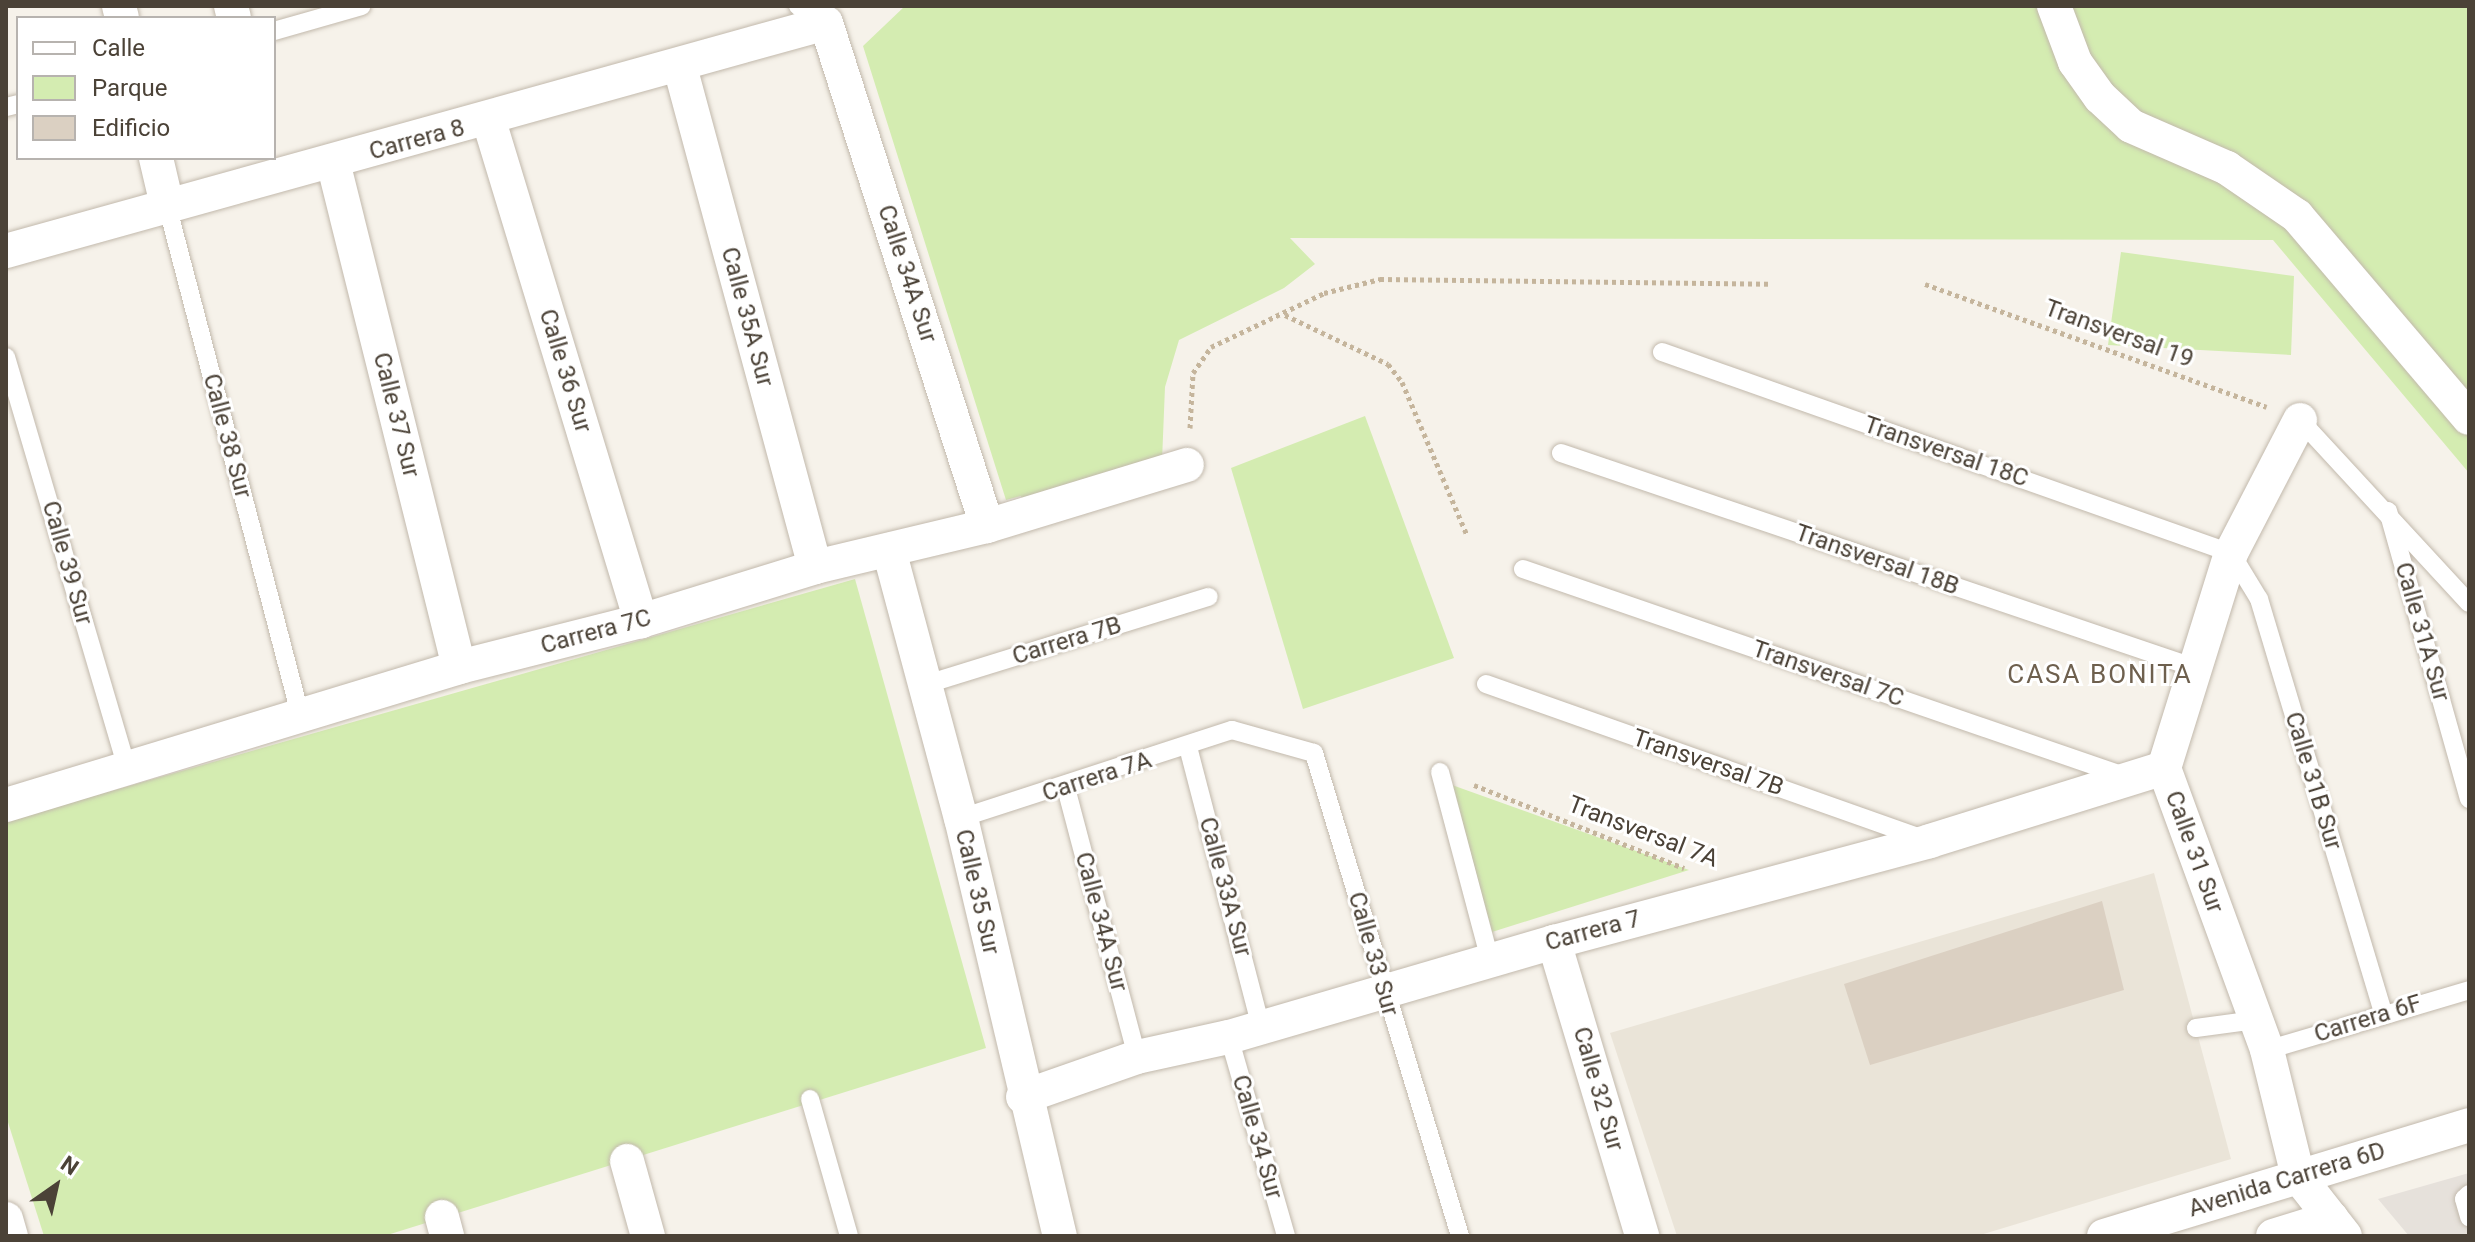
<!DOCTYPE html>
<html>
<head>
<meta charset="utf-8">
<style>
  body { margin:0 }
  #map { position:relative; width:2475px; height:1242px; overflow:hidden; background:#f6f2ea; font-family:Roboto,sans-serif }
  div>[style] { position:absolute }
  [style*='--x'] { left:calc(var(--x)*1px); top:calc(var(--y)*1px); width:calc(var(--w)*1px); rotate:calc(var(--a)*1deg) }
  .residential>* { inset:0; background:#eae4d8 }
  .industrial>* { inset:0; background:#e6e1db }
  .green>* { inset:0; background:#d4ecb1 }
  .building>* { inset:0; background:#dbd0c2 }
  .path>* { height:5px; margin-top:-2.5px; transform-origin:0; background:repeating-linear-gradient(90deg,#c5b59c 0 4px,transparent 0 8px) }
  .roads { filter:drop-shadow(0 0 2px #c2b9ac) drop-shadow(0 0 2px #c2b9ac) }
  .service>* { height:18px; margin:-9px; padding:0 9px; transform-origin:9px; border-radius:9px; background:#fff }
  .minor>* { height:34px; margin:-17px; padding:0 17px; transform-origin:17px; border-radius:17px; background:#fff }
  span { translate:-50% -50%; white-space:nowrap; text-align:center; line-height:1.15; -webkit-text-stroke:6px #fff; paint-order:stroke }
  .street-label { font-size:24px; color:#4b4237 }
  .neighbourhood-label { font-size:26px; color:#6e604e; letter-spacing:2px }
  .frame { position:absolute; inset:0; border:8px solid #4b4237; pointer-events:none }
  .legend { position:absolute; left:16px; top:16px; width:260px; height:144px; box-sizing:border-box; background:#fff; border:2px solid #b7b3af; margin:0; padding:10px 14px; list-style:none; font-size:24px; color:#4b4237 }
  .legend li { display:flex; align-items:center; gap:16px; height:40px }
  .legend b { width:40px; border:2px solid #b7b3af }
  .north { position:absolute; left:16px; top:1146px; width:80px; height:80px; -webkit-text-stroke:6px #fff; paint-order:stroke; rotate:34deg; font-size:22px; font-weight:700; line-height:32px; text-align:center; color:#4b4237 }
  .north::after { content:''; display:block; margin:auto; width:28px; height:36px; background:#4b4237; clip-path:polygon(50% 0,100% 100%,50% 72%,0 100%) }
</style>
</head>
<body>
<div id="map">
  <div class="residential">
    <i style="clip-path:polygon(2154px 873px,2231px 1159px,1977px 1236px,1677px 1236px,1610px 1033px)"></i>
  </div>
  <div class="industrial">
    <i style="clip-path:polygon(2469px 1173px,2469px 1236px,2409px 1236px,2378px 1199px)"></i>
  </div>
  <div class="green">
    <i style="clip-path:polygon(905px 6px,2469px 6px,2469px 473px,2273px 240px,1290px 238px,1315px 264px,1284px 288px,1179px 340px,1165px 387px,1162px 461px,1024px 506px,1021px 496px,1006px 500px,863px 46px)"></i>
    <i style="clip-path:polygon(2121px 252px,2294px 276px,2291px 355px,2108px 345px)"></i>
    <i style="clip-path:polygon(1365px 416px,1454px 658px,1303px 709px,1231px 468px)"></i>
    <i style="clip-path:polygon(855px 579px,986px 1048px,384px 1236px,44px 1236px,6px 1116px,6px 821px)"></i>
    <i style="clip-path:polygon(1452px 785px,1689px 870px,1492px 932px)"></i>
  </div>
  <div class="building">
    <i style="clip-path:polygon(2102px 901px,2124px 990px,1870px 1065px,1844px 984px)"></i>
  </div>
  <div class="path">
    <i style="--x:1925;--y:284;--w:363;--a:19.8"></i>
    <i style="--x:1285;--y:315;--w:114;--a:25.4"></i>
    <i style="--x:1388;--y:364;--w:23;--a:52"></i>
    <i style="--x:1402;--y:382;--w:166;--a:67"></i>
    <i style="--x:1190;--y:428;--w:55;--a:-86.9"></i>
    <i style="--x:1193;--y:373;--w:32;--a:-55"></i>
    <i style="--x:1211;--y:347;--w:125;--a:-25.5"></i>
    <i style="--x:1324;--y:293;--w:58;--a:-14"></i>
    <i style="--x:1380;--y:279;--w:389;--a:0.7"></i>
    <i style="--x:1474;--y:785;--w:226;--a:21.6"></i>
  </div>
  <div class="roads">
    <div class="service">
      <i style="--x:798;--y:6;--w:33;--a:31"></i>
      <i style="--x:274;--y:31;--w:91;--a:-15.9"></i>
      <i style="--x:6;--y:107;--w:12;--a:-14"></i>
      <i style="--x:168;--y:209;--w:522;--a:75.35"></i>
      <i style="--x:1662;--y:352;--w:603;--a:19.46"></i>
      <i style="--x:2231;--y:553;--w:54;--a:58.7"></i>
      <i style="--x:2259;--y:599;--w:432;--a:73.3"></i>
      <i style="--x:6;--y:357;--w:429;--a:73.6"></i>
      <i style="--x:2300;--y:420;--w:249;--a:47.3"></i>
      <i style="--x:1561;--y:453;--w:667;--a:18.71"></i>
      <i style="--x:2388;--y:511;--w:299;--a:74.3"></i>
      <i style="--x:1523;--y:569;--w:639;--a:19"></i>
      <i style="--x:1486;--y:684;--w:464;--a:19.5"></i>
      <i style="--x:924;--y:685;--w:298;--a:-17.2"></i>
      <i style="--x:1188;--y:747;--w:289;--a:75.4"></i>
      <i style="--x:1440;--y:772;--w:195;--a:75.1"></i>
      <i style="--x:1066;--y:788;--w:278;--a:75.2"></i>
      <i style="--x:961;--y:818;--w:285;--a:-18"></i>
      <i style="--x:1232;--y:730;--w:85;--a:15.7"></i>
      <i style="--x:1314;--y:753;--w:505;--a:73.18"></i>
      <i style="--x:2196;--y:1028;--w:60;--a:-7.7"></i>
      <i style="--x:1229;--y:1037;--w:207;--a:74"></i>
      <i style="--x:2267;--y:1050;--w:211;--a:-16.5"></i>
      <i style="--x:810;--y:1099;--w:142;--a:74.1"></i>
      <i style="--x:2469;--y:1194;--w:7;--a:135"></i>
      <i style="--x:2464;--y:1199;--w:19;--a:74"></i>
    </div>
    <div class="minor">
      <i style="--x:119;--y:6;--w:12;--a:76"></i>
      <i style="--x:231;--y:6;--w:12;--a:76"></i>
      <i style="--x:2054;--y:6;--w:60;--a:69.4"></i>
      <i style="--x:2075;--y:62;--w:43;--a:54.5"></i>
      <i style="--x:2100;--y:97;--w:42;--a:43.1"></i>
      <i style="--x:2131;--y:126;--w:105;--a:23.6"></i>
      <i style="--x:2227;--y:168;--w:85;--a:34.4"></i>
      <i style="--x:2297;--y:216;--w:265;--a:49.6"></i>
      <i style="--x:680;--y:67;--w:518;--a:74.89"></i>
      <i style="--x:489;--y:121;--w:523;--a:73.09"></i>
      <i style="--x:156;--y:158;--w:52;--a:76.8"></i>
      <i style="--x:333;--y:162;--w:520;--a:75.99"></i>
      <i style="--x:6;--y:251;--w:851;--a:-15.54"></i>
      <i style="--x:826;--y:23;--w:528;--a:72.25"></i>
      <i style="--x:2300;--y:420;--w:150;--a:117.4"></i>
      <i style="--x:2231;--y:553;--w:225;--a:107.3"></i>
      <i style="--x:2164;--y:768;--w:300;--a:69.9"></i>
      <i style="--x:2267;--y:1050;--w:130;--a:76.2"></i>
      <i style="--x:2298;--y:1176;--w:76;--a:51.9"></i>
      <i style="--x:889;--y:550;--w:278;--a:75"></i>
      <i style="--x:961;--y:818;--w:430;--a:76.7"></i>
      <i style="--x:6;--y:805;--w:474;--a:-16.9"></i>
      <i style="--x:459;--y:667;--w:188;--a:-14.2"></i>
      <i style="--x:641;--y:621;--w:182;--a:-17.2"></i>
      <i style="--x:815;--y:567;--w:177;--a:-13.4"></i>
      <i style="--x:987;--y:526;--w:209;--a:-17"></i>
      <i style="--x:1554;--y:942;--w:307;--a:73.3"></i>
      <i style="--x:1023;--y:1097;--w:121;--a:-19.3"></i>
      <i style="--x:1137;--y:1057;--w:94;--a:-12.3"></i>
      <i style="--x:1229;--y:1037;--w:339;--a:-16.3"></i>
      <i style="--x:1554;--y:942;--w:389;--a:-15"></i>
      <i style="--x:1930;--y:841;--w:245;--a:-17.3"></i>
      <i style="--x:627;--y:1161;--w:78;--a:74.4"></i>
      <i style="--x:442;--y:1217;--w:20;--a:75"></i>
      <i style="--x:6;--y:1219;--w:18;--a:74"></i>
      <i style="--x:2104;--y:1236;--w:382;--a:-16.9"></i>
      <i style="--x:2273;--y:1236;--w:61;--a:-17.2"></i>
    </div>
  </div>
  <div class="street-label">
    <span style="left:417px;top:140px;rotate:-15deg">Carrera 8</span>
    <span style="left:907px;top:274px;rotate:72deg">Calle 34A Sur</span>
    <span style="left:747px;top:317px;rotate:75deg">Calle 35A Sur</span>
    <span style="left:2119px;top:334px;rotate:20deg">Transversal 19</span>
    <span style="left:565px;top:371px;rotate:73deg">Calle 36 Sur</span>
    <span style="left:396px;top:415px;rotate:76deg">Calle 37 Sur</span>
    <span style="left:227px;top:436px;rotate:75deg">Calle 38 Sur</span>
    <span style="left:1946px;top:452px;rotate:19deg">Transversal 18C</span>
    <span style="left:1877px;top:560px;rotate:19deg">Transversal 18B</span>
    <span style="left:67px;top:563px;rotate:74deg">Calle 39 Sur</span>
    <span style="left:596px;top:632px;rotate:-15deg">Carrera 7C</span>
    <span style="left:2422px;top:632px;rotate:74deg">Calle 31A Sur</span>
    <span style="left:1067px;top:641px;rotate:-17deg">Carrera 7B</span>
    <span style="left:1828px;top:674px;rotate:19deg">Transversal 7C</span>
    <span style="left:1708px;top:763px;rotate:19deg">Transversal 7B</span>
    <span style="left:1097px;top:777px;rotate:-18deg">Carrera 7A</span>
    <span style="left:2313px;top:781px;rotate:73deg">Calle 31B Sur</span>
    <span style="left:1643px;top:832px;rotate:21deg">Transversal 7A</span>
    <span style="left:2194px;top:852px;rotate:70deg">Calle 31 Sur</span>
    <span style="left:1225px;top:887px;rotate:75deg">Calle 33A Sur</span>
    <span style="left:977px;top:892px;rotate:77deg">Calle 35 Sur</span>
    <span style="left:1101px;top:922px;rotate:75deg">Calle 34A Sur</span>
    <span style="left:1593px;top:931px;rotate:-15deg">Carrera 7</span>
    <span style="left:1373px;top:954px;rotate:74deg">Calle 33 Sur</span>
    <span style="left:2368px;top:1019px;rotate:-17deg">Carrera 6F</span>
    <span style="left:1598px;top:1089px;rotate:74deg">Calle 32 Sur</span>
    <span style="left:1257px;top:1137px;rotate:74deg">Calle 34 Sur</span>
    <span style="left:2287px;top:1180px;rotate:-17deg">Avenida Carrera 6D</span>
  </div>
  <div class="neighbourhood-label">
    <span style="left:2100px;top:675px">CASA BONITA</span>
  </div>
  <div class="frame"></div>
  <ul class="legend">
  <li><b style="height:10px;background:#fff"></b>Calle</li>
  <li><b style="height:22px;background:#d4ecb1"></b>Parque</li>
  <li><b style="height:22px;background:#dbd0c2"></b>Edificio</li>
  </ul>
  <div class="north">N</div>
</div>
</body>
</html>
